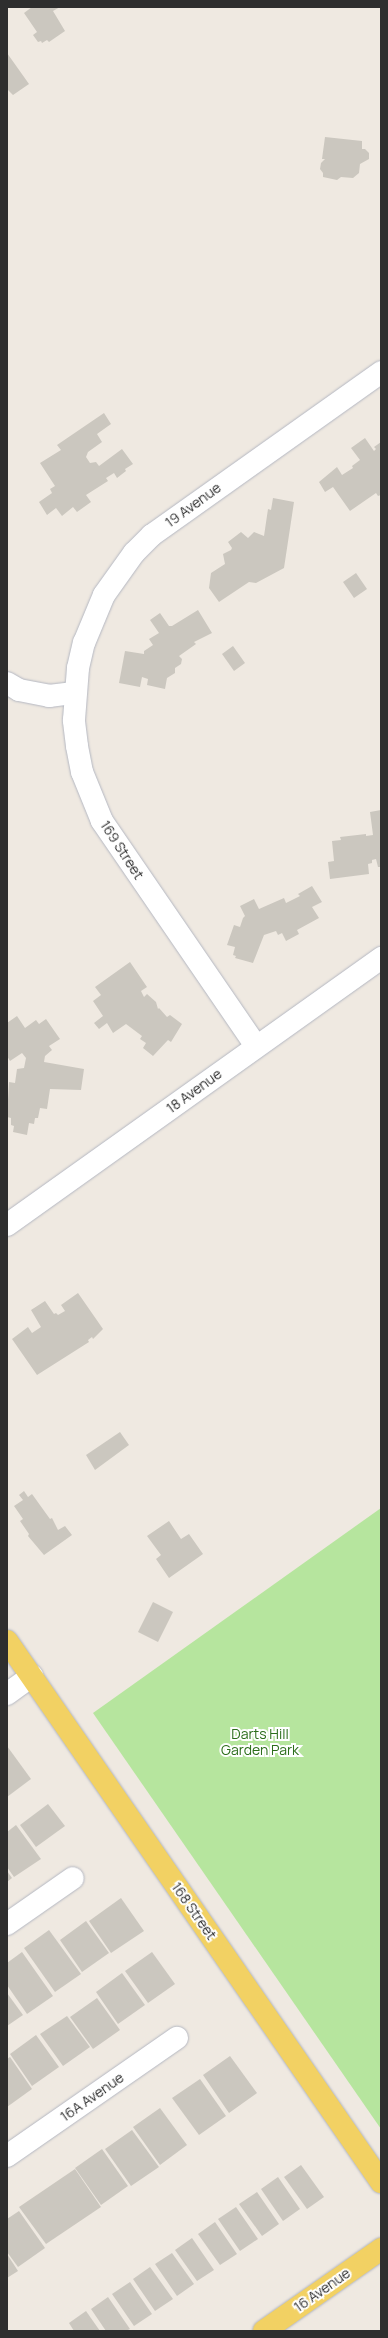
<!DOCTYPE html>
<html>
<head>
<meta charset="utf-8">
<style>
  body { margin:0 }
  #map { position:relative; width:388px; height:2338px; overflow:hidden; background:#efe9e1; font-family:Manrope,sans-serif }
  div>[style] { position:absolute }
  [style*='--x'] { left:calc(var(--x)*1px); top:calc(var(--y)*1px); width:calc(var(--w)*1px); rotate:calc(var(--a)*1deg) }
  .green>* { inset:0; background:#b6e59e }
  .building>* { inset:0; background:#cbc7bf }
  .roads { filter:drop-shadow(0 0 1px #b4b7c1) drop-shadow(0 0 1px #b4b7c1) }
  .minor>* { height:22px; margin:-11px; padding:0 11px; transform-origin:11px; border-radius:11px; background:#fff }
  .major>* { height:22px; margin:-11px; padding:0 11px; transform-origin:11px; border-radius:11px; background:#f2d163 }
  span { translate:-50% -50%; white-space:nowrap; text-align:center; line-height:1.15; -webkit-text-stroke:4px #fff; paint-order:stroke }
  .street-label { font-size:14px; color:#2e2e2e }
  .park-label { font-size:14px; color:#2c6e1b }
  .frame { position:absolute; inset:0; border:8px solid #2e2e2e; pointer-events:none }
</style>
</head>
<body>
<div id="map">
  <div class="green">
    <i style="clip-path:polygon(381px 1508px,381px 2129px,93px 1713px)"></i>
  </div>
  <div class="building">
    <i style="clip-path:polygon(32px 7px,60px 7px,53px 11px,65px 31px,49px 42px,47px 40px,42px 43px,41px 41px,38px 42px,33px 35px,37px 32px,24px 13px)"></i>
    <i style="clip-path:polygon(7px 53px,29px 84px,13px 95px,8px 90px,7px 91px)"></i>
    <i style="clip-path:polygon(325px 137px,362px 141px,362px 149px,365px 149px,369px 153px,369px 159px,360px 164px,359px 173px,353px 178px,341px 177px,337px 180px,323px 177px,323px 173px,320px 169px,321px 163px,325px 159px,322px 159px)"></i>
    <i style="clip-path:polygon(104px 413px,111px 424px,97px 434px,102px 442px,88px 452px,86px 457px,90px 463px,96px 462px,99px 466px,122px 449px,133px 464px,125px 469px,126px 471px,117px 478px,114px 473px,106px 478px,108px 481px,86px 495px,91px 502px,77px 512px,73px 507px,62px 516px,56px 508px,47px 515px,39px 502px,52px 493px,50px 489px,55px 486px,40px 463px,61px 450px,57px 445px)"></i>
    <i style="clip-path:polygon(365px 438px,374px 451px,376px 449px,374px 447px,381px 442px,381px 495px,378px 496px,376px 493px,350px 511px,333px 487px,325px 492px,319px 482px,337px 467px,342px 475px,353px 468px,352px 466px,360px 460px,351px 448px)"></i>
    <i style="clip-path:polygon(273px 498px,294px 502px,284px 568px,256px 583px,249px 582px,219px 602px,209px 588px,211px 573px,225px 564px,223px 554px,231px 550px,232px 548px,228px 542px,241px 532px,248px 538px,254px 532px,264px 536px,268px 509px,271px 510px)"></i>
    <i style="clip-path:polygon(356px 573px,367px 589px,354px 598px,343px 582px)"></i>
    <i style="clip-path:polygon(198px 610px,212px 633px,194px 642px,196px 644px,179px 656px,182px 659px,181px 664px,175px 668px,175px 673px,167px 678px,165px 689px,147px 685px,148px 679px,142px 677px,140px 687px,119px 683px,125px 651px,144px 654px,144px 651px,153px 645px,149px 639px,159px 633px,150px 620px,160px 613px,169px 626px,172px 626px)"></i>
    <i style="clip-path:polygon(233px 646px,245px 663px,234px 671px,222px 654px)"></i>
    <i style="clip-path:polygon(381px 810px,381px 867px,378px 867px,376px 859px,372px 860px,372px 863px,368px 864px,369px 874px,330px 879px,328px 862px,334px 861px,332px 841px,341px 840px,340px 837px,366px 834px,366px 836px,373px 835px,370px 812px)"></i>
    <i style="clip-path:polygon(312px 886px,322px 902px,312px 907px,319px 918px,297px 930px,299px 934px,286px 941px,282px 933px,278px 935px,276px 931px,264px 935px,253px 963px,235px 958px,236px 956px,233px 955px,235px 947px,227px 945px,234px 925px,240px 927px,243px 918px,245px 916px,240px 906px,254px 899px,259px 909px,284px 898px,286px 903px,300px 896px,298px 894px)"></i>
    <i style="clip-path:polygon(130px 962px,147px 987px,141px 991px,144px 997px,147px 994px,156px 1002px,158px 1009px,159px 1008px,167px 1017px,170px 1015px,182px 1024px,171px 1042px,168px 1040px,153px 1056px,143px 1048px,146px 1043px,140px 1039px,142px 1036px,126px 1024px,113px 1033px,107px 1023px,99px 1029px,94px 1023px,103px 1016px,93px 1001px,101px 995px,95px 987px)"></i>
    <i style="clip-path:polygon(17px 1016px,25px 1028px,36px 1020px,39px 1024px,46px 1019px,60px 1039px,49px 1046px,52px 1050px,45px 1056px,44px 1062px,84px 1069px,81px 1090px,50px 1089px,47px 1109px,40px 1108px,38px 1118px,35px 1118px,34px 1124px,29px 1123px,27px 1135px,13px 1132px,14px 1126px,11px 1125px,11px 1118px,7px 1117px,9px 1082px,15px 1083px,17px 1069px,24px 1068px,26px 1058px,22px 1053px,10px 1061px,7px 1056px,7px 1023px)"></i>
    <i style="clip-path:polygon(78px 1293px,103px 1329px,93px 1339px,92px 1337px,88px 1340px,89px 1342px,37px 1375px,12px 1339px,28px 1327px,32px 1333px,41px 1327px,31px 1310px,45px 1301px,54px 1314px,56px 1313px,58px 1315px,65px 1311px,61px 1305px)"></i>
    <i style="clip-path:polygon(120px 1432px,129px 1445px,95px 1470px,86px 1455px)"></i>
    <i style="clip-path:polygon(24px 1491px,28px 1497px,32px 1494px,50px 1519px,52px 1518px,58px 1530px,65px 1526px,72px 1535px,44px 1555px,28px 1536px,29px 1534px,20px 1521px,23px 1519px,14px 1506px,23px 1500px,19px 1495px)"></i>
    <i style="clip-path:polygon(169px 1521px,181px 1539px,189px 1534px,203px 1554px,169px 1578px,156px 1559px,161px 1555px,147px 1536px)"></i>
    <i style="clip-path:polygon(153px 1602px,173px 1612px,158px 1642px,138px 1632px)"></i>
    <i style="clip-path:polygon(7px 1746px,31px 1779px,7px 1797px)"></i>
    <i style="clip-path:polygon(48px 1804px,65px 1826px,36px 1847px,20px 1825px)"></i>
    <i style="clip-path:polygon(16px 1825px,41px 1859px,14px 1877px,7px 1867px,7px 1832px)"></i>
    <i style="clip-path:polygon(7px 1871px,12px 1878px,7px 1882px)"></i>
    <i style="clip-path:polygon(121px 1898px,144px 1931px,111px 1953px,89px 1921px)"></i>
    <i style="clip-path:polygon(86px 1921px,109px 1953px,82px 1972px,60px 1940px)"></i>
    <i style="clip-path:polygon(49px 1930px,81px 1974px,55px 1992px,24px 1948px)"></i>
    <i style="clip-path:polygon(22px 1952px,53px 1996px,27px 2014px,7px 1985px,7px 1963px)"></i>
    <i style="clip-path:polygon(152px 1952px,175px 1984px,148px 2003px,125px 1971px)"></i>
    <i style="clip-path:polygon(122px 1973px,145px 2005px,118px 2024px,96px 1992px)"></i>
    <i style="clip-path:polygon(7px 1993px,23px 2015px,7px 2026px)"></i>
    <i style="clip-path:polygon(97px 1998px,120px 2030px,93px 2049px,70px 2017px)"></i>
    <i style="clip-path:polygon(67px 2016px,90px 2047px,63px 2066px,40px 2034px)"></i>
    <i style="clip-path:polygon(36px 2035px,59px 2067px,32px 2086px,10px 2054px)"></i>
    <i style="clip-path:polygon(230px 2056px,257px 2093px,229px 2113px,203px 2075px)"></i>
    <i style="clip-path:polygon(10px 2057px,32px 2089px,7px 2107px,7px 2059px)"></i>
    <i style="clip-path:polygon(200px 2079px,226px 2116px,199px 2135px,172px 2098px)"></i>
    <i style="clip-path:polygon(160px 2108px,187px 2145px,160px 2165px,133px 2127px)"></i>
    <i style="clip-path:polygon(132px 2130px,159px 2167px,131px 2186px,105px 2149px)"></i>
    <i style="clip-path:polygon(102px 2149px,128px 2186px,101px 2205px,75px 2168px)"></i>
    <i style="clip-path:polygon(301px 2165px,324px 2197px,307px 2209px,284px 2177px)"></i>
    <i style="clip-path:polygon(75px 2169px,101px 2207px,46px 2244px,19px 2207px)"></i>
    <i style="clip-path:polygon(278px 2177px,300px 2209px,283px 2221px,261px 2189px)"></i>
    <i style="clip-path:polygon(257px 2192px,279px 2224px,262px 2236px,239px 2204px)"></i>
    <i style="clip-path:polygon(236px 2207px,258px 2239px,240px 2251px,218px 2219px)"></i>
    <i style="clip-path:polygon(19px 2211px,45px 2248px,18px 2267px,7px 2252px,7px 2219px)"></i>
    <i style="clip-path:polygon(215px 2222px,237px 2254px,220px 2265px,198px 2234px)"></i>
    <i style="clip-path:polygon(192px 2238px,214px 2270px,197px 2281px,175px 2250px)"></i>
    <i style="clip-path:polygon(172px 2253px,194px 2284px,177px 2296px,155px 2264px)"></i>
    <i style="clip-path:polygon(7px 2254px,18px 2271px,7px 2278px)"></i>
    <i style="clip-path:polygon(150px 2267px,173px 2299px,155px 2311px,133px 2279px)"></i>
    <i style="clip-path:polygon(130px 2282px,152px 2314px,134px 2326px,112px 2294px)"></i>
    <i style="clip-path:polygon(108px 2297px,130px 2329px,126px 2331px,106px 2331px,91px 2309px)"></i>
    <i style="clip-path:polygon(86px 2311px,100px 2331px,74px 2331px,69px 2323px)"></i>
  </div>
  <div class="roads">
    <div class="minor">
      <i style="--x:7;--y:683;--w:14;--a:30"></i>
      <i style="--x:19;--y:690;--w:31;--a:11"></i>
      <i style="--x:49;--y:696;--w:25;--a:-7"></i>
      <i style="--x:256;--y:1046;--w:273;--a:-124.4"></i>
      <i style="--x:102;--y:821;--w:53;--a:-112.2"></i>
      <i style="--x:82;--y:772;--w:26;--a:-101"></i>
      <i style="--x:77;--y:746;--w:26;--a:-97"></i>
      <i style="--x:74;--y:720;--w:52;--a:-85.6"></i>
      <i style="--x:78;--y:668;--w:26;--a:-77"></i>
      <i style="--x:84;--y:643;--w:52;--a:-67.4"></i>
      <i style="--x:104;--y:595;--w:52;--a:-54.5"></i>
      <i style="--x:134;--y:553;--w:25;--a:-45"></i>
      <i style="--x:152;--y:535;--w:281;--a:-35.4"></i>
      <i style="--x:7;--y:1225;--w:460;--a:-35.5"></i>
      <i style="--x:7;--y:1694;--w:31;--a:-36"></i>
      <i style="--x:7;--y:1924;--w:80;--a:-34.9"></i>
      <i style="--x:7;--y:2156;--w:207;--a:-34.8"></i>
    </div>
    <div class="major">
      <i style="--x:7;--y:1641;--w:658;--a:55.34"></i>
      <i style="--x:264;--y:2331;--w:143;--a:-35"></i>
    </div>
  </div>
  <div class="street-label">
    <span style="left:193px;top:505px;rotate:-36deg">19 Avenue</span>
    <span style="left:122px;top:850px;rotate:57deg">169 Street</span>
    <span style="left:194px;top:1091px;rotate:-36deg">18 Avenue</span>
    <span style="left:194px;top:1911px;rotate:55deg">168 Street</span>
    <span style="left:92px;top:2097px;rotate:-35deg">16A Avenue</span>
    <span style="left:322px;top:2290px;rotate:-35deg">16 Avenue</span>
  </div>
  <div class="park-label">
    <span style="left:260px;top:1742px">Darts Hill<br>Garden Park</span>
  </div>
  <div class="frame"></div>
</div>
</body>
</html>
